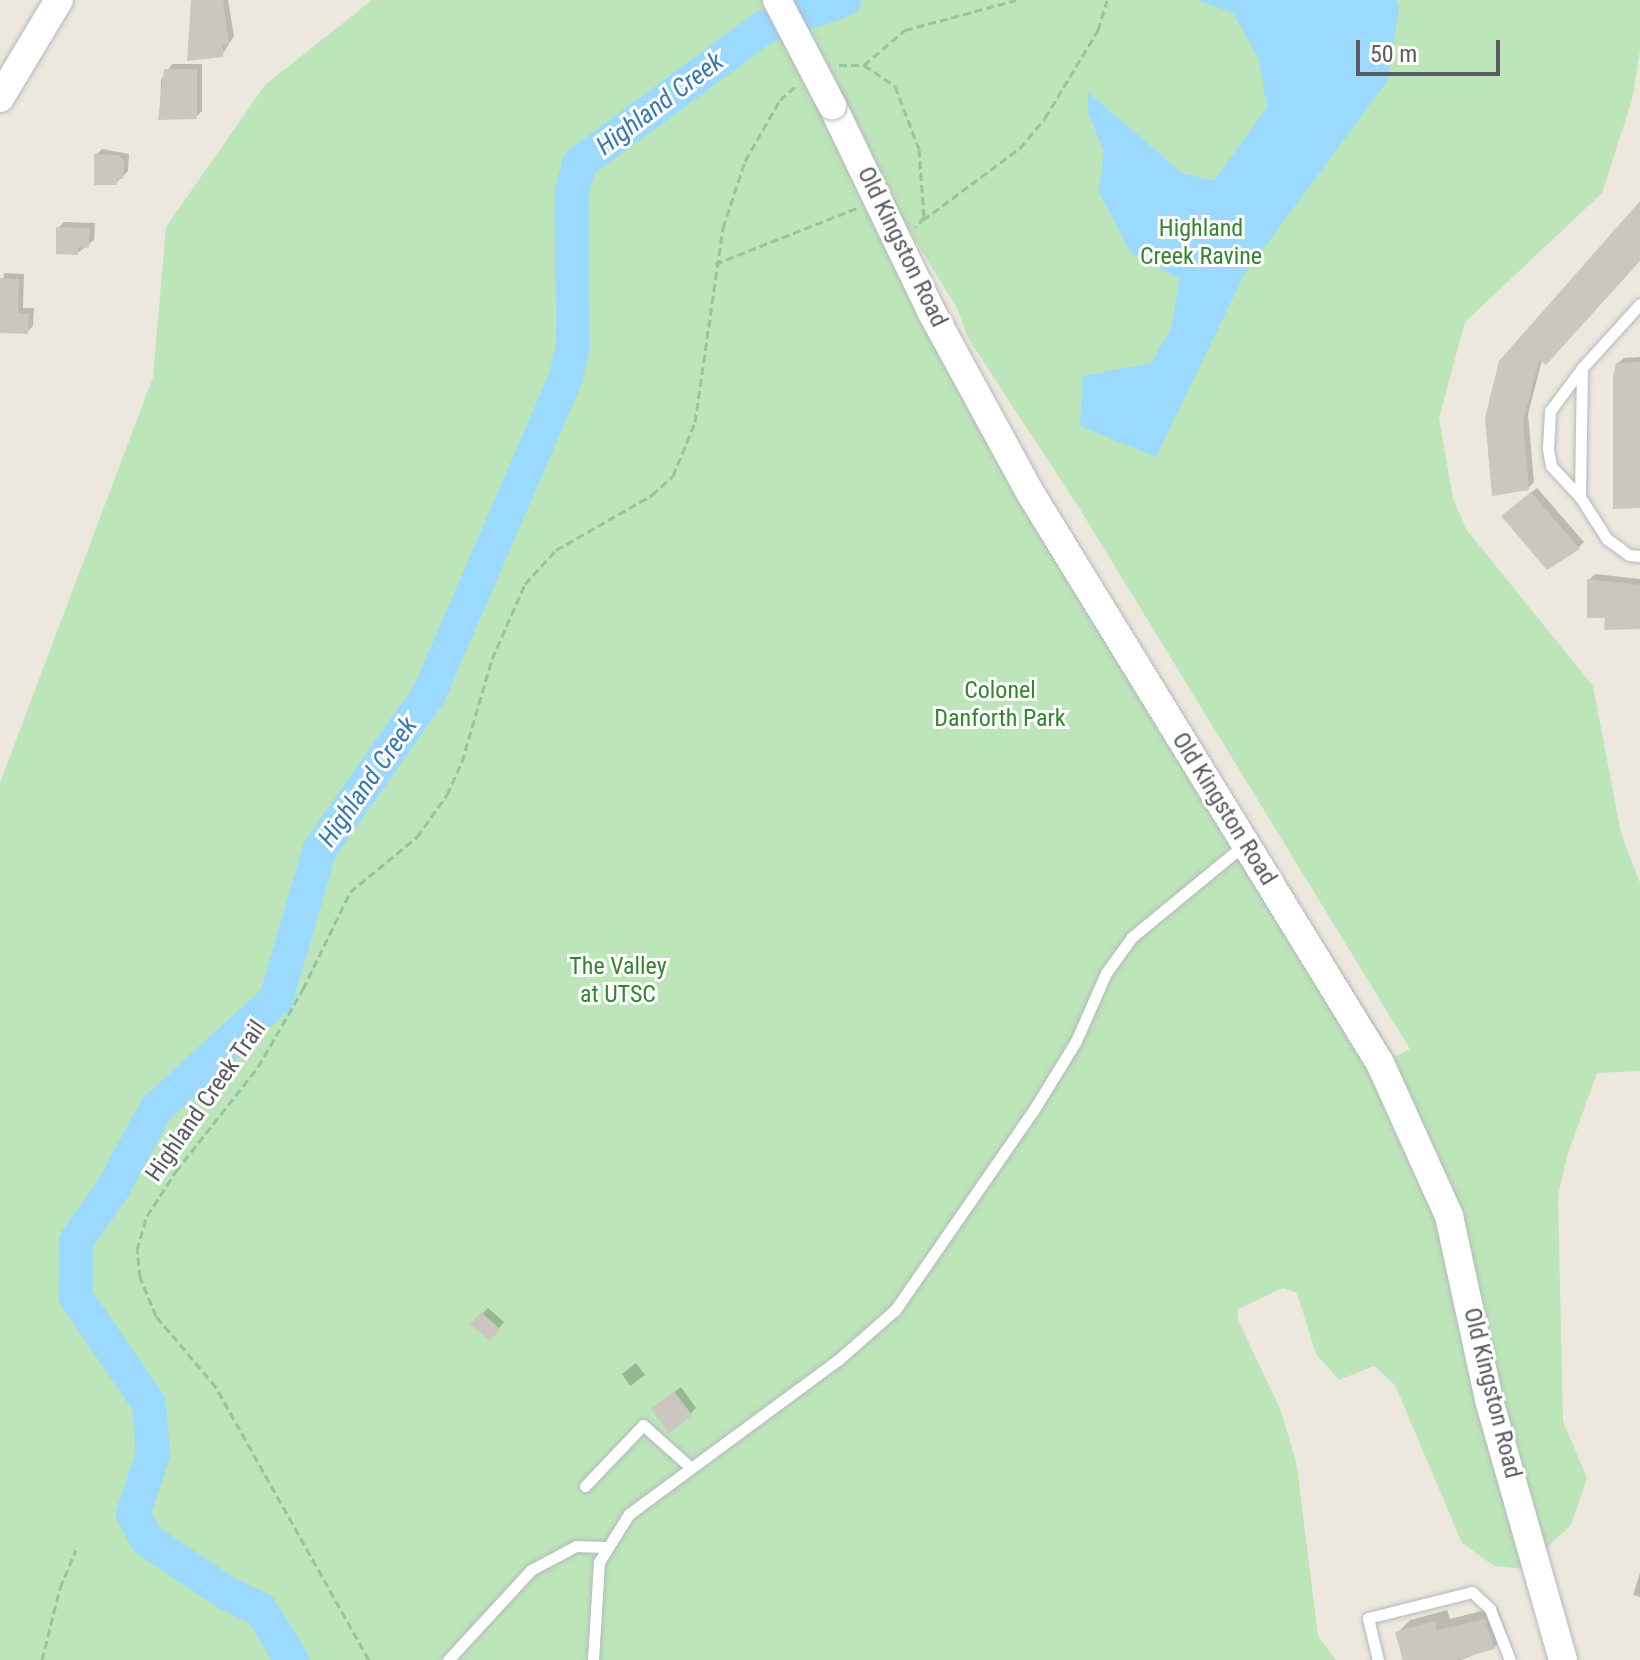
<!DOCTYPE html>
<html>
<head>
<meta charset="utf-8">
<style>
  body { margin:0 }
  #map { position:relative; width:1640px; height:1660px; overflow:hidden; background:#ece8de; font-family:"Roboto Condensed",sans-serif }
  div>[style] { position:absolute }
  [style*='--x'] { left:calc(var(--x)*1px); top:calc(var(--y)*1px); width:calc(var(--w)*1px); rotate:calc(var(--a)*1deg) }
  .green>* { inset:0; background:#bce5b9 }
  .water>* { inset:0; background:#9bd9ff }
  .shadow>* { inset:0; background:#0003 }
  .river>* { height:34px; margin:-17px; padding:0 17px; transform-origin:17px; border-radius:17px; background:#9bd9ff }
  .building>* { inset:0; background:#cbc6c0 }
  .path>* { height:3px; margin-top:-1.5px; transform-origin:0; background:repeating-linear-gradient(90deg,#92c69e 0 8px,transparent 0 12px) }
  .roads { filter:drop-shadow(0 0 2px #b5b8bc) drop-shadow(0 0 2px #b5b8bc) }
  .service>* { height:11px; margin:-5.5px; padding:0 5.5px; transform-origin:5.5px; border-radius:5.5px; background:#fff }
  .tertiary>* { height:28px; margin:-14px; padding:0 14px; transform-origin:14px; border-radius:14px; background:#fff }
  .bridges { filter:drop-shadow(0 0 2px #b5b8bc) drop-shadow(0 0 2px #b5b8bc) }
  .tertiary-bridge>* { height:28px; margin:-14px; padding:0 14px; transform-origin:14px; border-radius:14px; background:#fff }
  span { translate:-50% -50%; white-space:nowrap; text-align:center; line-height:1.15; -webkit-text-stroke:6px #fff; paint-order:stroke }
  .park-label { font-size:24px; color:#338532 }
  .street-label { font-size:24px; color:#585c60 }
  .water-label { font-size:26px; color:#3879b2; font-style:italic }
  .scale { position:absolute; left:1356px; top:40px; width:144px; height:36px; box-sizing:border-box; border:4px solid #585c60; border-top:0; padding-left:10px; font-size:24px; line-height:28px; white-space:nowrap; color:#585c60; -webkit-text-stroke:6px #fff; paint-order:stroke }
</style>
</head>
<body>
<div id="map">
  <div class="green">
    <i style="clip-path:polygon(372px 0,763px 0,897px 258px,1395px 1057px,1410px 1049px,1081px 511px,968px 338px,957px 308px,896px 209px,793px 0,1640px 0,1640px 51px,1632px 100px,1602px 193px,1465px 322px,1439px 418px,1453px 498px,1466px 529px,1593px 686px,1621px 833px,1640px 883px,1640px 1071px,1597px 1073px,1567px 1156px,1558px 1196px,1563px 1421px,1587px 1478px,1571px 1525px,1524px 1569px,1494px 1566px,1462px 1543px,1395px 1385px,1374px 1366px,1339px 1380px,1316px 1354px,1297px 1293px,1283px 1288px,1238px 1309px,1238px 1320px,1281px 1411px,1297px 1466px,1318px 1636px,1336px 1660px,0 1660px,0 783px,153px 377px,166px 227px,265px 85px)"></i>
  </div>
  <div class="water">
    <i style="clip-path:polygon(1197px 0,1396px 0,1399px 8px,1388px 80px,1244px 275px,1156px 457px,1080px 426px,1083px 376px,1151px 363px,1171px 329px,1180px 279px,1131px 253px,1099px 192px,1104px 152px,1088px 112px,1088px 92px,1182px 173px,1214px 181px,1267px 107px,1259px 59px,1233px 13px)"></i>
  </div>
  <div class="shadow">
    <i style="clip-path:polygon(193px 0,228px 0,234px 36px,222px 55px)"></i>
    <i style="clip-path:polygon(172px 64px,202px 64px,202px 111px,196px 117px,160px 118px,161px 80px)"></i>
    <i style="clip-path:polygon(102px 149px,129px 154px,128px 171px,116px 183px,96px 155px)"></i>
    <i style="clip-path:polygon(1640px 203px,1640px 257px,1542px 360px,1528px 414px,1534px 482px,1528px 488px,1487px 418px)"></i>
    <i style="clip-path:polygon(64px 222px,95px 223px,94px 240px,78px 253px,58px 228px)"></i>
    <i style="clip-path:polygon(4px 273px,24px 274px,23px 308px,34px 308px,33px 326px,27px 332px,0 331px)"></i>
    <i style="clip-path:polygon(1640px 357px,1640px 506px,1618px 363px,1624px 358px)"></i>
    <i style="clip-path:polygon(1537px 488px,1584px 542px,1578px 548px,1510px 510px)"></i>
    <i style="clip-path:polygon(1595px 574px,1640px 579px,1640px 628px,1607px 616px,1589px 580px)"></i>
    <i style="clip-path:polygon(488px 1308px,504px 1322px,495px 1333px,473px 1324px)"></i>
    <i style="clip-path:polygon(636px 1363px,645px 1375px,630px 1386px,622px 1374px)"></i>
    <i style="clip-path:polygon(681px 1387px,696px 1408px,690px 1414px,659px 1404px)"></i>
    <i style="clip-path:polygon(1640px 1573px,1640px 1597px,1633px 1595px)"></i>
    <i style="clip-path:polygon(1497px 1607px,1507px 1634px,1494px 1647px,1461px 1660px,1403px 1660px,1397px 1633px,1410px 1620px,1447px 1610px,1450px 1619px)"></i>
  </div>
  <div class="river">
    <i style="--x:292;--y:1660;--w:60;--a:-122.1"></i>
    <i style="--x:260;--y:1609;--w:35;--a:-155"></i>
    <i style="--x:228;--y:1594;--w:97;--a:-146.3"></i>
    <i style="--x:147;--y:1540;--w:30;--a:-118"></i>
    <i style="--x:133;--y:1514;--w:62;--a:-71.3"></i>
    <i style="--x:153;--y:1455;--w:51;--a:-94.5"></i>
    <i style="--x:149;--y:1404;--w:130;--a:-124.3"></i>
    <i style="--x:76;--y:1297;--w:56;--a:-90"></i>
    <i style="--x:76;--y:1241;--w:66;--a:-54.9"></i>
    <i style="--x:114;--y:1187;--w:89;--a:-61.7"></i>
    <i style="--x:156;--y:1109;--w:163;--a:-42.5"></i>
    <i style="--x:276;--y:999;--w:156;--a:-73.7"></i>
    <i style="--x:320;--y:849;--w:189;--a:-54.9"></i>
    <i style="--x:429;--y:694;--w:345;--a:-66.6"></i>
    <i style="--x:566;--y:377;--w:32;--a:-77"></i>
    <i style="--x:573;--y:346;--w:154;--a:-90.4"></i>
    <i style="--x:572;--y:192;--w:29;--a:-76"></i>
    <i style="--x:579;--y:164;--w:229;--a:-36.5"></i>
    <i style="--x:763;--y:28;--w:86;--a:-19.1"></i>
  </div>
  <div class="building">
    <i style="clip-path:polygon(191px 0,223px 0,229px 44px,223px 44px,223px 57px,187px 61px)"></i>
    <i style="clip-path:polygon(164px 69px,197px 69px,197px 119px,158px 120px)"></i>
    <i style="clip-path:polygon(94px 154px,118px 155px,124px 160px,123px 179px,117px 179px,117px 185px,94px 185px)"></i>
    <i style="clip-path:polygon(1640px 201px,1640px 261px,1546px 365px,1539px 360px,1523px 421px,1529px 490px,1492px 496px,1485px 418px,1499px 361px)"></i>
    <i style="clip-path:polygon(56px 227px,90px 228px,89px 248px,78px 247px,78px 255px,56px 254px)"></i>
    <i style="clip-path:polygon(0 278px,19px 279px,18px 313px,29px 314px,28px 334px,0 333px)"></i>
    <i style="clip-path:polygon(1640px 362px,1640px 508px,1613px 509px,1613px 377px,1616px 363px)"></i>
    <i style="clip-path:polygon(1531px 492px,1580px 549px,1547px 570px,1501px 516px)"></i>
    <i style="clip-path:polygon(1587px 579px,1640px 585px,1640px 629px,1604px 630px,1605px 618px,1587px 618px)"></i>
    <i style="clip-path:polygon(481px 1312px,500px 1329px,490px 1341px,470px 1324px)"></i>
    <i style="clip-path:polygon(674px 1391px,692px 1415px,669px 1433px,651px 1409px)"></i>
    <i style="clip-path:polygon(1485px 1619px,1495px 1649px,1454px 1660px,1403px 1660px,1395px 1632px,1435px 1621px,1437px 1630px)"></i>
  </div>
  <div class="path">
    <i style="--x:839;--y:65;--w:25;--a:0"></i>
    <i style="--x:864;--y:65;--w:37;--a:34"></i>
    <i style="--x:895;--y:86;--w:67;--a:69.1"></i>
    <i style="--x:919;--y:149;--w:68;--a:85.8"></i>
    <i style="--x:924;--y:217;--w:13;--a:129"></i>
    <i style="--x:864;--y:65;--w:54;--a:-40.5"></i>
    <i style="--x:905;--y:30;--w:115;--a:-15.1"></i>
    <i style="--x:923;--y:220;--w:121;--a:-36.6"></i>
    <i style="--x:1020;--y:148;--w:39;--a:-50"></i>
    <i style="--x:1045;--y:118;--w:103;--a:-58.9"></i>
    <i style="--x:1098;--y:30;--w:31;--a:-73"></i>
    <i style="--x:715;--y:264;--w:153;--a:-21.5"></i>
    <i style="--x:42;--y:1660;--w:74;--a:-76"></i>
    <i style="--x:60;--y:1588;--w:41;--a:-67.2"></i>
    <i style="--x:369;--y:1660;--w:313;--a:-119.3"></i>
    <i style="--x:216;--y:1387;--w:93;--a:-130.2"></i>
    <i style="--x:156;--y:1316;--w:42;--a:-112.3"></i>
    <i style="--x:140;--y:1277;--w:27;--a:-96"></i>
    <i style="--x:137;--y:1250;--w:35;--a:-74"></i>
    <i style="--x:147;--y:1216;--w:54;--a:-57.2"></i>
    <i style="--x:176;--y:1171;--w:132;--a:-51.7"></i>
    <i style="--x:258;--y:1067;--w:90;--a:-60"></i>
    <i style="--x:303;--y:989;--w:108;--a:-64.1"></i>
    <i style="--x:350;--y:892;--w:87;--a:-39.4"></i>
    <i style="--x:417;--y:837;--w:52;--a:-54.5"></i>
    <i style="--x:447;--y:795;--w:36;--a:-66"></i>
    <i style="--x:462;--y:762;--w:107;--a:-73.8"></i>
    <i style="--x:492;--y:659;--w:82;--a:-66.3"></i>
    <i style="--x:525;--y:584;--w:46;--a:-47.6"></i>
    <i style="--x:556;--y:550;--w:111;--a:-29.8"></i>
    <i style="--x:652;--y:495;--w:28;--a:-42"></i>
    <i style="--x:673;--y:476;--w:58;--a:-67.8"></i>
    <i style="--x:695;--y:422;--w:196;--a:-81.8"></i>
    <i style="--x:723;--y:228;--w:71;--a:-71.8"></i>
    <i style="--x:745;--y:161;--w:70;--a:-60.2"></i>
    <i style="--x:780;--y:100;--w:21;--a:-41"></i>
  </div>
  <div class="roads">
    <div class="service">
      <i style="--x:1640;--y:304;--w:86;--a:132.2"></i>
      <i style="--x:1582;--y:368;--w:129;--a:90.9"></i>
      <i style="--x:1580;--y:497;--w:50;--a:57.3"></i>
      <i style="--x:1607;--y:539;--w:27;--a:36"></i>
      <i style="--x:1629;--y:555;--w:11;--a:5"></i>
      <i style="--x:1580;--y:497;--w:42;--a:-133.1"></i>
      <i style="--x:1551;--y:466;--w:17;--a:-100"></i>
      <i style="--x:1548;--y:449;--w:38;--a:-87"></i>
      <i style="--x:1550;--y:411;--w:54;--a:-53.3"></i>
      <i style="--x:585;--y:1486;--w:84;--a:-46.4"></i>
      <i style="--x:643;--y:1425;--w:62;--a:41.7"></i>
      <i style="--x:448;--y:1660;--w:122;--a:-47.3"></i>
      <i style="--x:531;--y:1570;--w:51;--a:-28.1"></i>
      <i style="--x:576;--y:1546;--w:29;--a:2"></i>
      <i style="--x:593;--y:1660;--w:98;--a:-86.5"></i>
      <i style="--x:599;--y:1562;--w:57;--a:-58"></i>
      <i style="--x:629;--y:1514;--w:260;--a:-36.4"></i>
      <i style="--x:838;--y:1360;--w:76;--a:-41.3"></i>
      <i style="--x:895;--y:1310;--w:242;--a:-55.3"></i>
      <i style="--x:1033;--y:1111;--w:82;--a:-58.4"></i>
      <i style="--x:1076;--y:1041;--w:74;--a:-66.2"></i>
      <i style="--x:1106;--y:973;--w:44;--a:-54.2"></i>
      <i style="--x:1132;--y:937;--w:146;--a:-39.5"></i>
      <i style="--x:1378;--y:1660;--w:43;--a:-103.4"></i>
      <i style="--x:1368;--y:1618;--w:107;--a:-14"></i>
      <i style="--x:1472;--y:1592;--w:25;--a:43"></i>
      <i style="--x:1490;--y:1609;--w:55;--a:68.6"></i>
    </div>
    <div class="tertiary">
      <i style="--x:0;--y:98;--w:114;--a:-59"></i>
      <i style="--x:832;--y:105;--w:229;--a:64.3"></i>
      <i style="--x:931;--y:311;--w:205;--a:61.4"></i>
      <i style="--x:1029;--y:491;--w:671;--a:58.47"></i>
      <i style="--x:1380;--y:1063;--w:168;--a:65.7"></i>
      <i style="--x:1449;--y:1216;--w:188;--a:77.7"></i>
      <i style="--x:1489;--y:1400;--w:270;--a:74.1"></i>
    </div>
  </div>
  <div class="bridges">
    <div class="tertiary-bridge">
      <i style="--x:777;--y:0;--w:119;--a:62.4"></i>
    </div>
  </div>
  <div class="park-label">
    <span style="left:1201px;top:243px">Highland<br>Creek Ravine</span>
    <span style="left:1000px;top:705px">Colonel<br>Danforth Park</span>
    <span style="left:618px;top:981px">The Valley<br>at UTSC</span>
  </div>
  <div class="street-label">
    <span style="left:902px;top:247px;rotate:64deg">Old Kingston Road</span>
    <span style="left:1224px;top:809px;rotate:58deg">Old Kingston Road</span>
    <span style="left:206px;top:1101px;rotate:-55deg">Highland Creek Trail</span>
    <span style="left:1492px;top:1393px;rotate:76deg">Old Kingston Road</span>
  </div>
  <div class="water-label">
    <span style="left:660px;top:104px;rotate:-37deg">Highland Creek</span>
    <span style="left:368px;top:782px;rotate:-55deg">Highland Creek</span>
  </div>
  <div class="scale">50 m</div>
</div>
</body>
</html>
